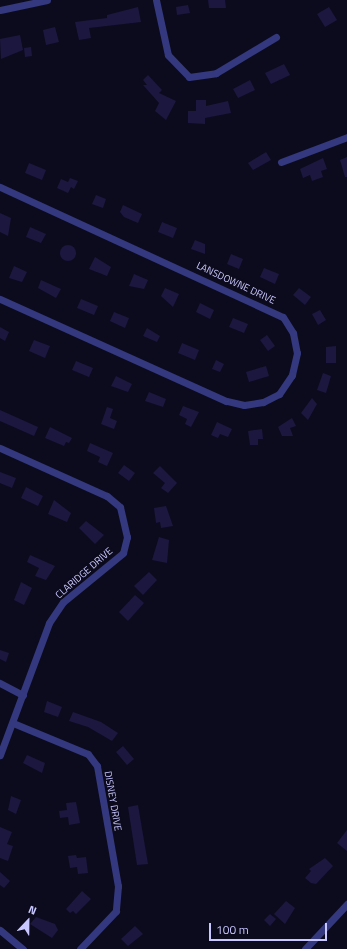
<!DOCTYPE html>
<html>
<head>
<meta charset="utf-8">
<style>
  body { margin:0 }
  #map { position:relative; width:347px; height:949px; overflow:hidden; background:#0c0b1d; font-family:"Titillium Web",sans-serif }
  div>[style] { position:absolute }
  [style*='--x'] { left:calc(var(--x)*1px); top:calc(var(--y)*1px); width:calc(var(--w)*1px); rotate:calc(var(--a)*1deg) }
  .building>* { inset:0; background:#1b173f }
  .round { border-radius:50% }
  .street>* { height:7px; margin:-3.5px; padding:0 3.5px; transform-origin:3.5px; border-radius:3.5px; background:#34387e }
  span { translate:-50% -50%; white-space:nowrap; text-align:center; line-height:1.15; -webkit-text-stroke:4px #0c0b1d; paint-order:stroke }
  .street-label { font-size:10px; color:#c9c7ff }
  .north { position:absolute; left:8px; top:901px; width:40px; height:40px; -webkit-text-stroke:3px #0c0b1d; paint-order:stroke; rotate:22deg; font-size:11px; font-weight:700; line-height:16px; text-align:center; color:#c9c7ff }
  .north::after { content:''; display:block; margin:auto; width:14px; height:18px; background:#c9c7ff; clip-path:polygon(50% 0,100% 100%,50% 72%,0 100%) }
  .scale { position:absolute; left:209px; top:923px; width:118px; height:18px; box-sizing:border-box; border:2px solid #c9c7ff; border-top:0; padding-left:5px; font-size:12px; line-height:14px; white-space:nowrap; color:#c9c7ff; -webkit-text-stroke:3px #0c0b1d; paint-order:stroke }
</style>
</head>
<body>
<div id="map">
  <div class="building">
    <i style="clip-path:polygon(208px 0,225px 0,226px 8px,209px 8px)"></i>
    <i style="clip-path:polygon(188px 5px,190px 13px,177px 15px,176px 7px)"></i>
    <i style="clip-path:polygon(138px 7px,141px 22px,89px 28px,91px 38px,79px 40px,75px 22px,107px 18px,107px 15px)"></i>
    <i style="clip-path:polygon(329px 7px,337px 20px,325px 27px,317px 14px)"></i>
    <i style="clip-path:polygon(55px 27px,59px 42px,46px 45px,43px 30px)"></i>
    <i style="clip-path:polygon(20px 35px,23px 50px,1px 59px,0 39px)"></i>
    <i style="clip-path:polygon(31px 47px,32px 56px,25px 57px,24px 48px)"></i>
    <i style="clip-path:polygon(284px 64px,290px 75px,271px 84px,265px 73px)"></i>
    <i style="clip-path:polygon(148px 75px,162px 90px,159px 93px,176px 101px,166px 120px,155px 111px,159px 103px,143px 85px,147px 85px,143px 80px)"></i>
    <i style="clip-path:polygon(250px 80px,255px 90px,238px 98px,233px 89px)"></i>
    <i style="clip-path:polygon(196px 100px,206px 100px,206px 106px,228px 101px,231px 113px,205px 118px,205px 124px,188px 123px,188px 111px,196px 111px)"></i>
    <i style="clip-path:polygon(266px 152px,271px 160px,253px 170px,248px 163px)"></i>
    <i style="clip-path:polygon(347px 157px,347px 177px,345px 177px,340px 160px)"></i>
    <i style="clip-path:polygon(323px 158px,327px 169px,321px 171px,323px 177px,312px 181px,310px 175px,303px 178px,300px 169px)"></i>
    <i style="clip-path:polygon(29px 163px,46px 170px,42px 180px,25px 173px)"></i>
    <i style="clip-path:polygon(70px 178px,78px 181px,74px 189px,71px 187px,68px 193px,57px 188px,61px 179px,68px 182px)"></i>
    <i style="clip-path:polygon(96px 195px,106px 199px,103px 208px,92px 204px)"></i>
    <i style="clip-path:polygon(123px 205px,142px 214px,138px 223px,124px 217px,120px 212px)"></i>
    <i style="clip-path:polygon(0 213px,11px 218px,8px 236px,0 232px)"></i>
    <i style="clip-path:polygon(162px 222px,177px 228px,173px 238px,158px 232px)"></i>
    <i style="clip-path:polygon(30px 227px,46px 234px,41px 243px,26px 237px)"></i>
    <i style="clip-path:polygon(195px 240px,205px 244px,205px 254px,191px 249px)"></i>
    <i class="round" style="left:60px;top:245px;width:16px;height:16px"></i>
    <i style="clip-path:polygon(231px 254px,243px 259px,239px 269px,227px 264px)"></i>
    <i style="clip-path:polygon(95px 257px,111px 267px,107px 276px,89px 269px)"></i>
    <i style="clip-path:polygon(14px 266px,27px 272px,22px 282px,9px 278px)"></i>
    <i style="clip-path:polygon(264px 268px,279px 274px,275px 284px,260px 277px)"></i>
    <i style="clip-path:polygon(134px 274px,148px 280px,144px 289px,129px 286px)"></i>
    <i style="clip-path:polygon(41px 280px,61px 289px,56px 298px,38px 288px)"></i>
    <i style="clip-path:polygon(165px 288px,179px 294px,173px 307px,161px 296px)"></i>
    <i style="clip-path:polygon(299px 288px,311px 297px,305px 305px,293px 295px)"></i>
    <i style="clip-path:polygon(81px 299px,98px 306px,94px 315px,77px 308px)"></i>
    <i style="clip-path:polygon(200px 303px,214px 310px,210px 319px,196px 312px)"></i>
    <i style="clip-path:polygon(320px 310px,326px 320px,318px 325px,312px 314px)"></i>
    <i style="clip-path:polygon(114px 312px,129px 318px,125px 328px,110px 321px)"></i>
    <i style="clip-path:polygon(233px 318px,248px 324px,244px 333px,229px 327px)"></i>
    <i style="clip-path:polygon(0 327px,9px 332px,5px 341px,0 338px)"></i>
    <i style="clip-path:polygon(147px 328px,160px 336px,157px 342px,143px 336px)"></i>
    <i style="clip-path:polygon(267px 335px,275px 346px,268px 351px,260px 340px)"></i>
    <i style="clip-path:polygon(34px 340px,50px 346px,45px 358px,29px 351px)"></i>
    <i style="clip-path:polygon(182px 343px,199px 350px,195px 360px,178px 353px)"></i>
    <i style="clip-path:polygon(336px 346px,336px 363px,326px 363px,326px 347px)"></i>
    <i style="clip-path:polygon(216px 360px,224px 364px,220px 372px,212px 369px)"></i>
    <i style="clip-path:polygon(76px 361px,93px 368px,89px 377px,72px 370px)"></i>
    <i style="clip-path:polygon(266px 366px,269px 376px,249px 382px,246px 372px)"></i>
    <i style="clip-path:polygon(323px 373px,331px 376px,326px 393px,317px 390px)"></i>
    <i style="clip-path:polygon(116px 376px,132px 384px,128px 392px,111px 386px)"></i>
    <i style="clip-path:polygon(149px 392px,166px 399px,163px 407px,145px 401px)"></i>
    <i style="clip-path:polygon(312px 398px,317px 404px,308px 420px,301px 413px)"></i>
    <i style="clip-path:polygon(183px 406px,199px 412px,191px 427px,185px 424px,187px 419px,179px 415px)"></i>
    <i style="clip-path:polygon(107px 407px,113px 409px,110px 418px,117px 421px,114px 429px,101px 424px)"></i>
    <i style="clip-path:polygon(0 410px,38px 427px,34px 436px,0 421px)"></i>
    <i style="clip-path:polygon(292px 418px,296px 426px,290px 428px,293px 436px,282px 436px,278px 427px)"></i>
    <i style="clip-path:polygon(217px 422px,232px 429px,228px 437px,220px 434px,218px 438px,211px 435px)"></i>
    <i style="clip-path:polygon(50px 427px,72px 438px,69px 443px,66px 442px,64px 446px,45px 438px)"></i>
    <i style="clip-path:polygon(262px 429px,263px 439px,258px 439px,258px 445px,250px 445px,248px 431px)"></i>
    <i style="clip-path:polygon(90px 443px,113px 453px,107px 466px,98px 462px,100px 457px,87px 451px)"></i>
    <i style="clip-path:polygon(124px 465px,135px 473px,129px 481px,118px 473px)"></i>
    <i style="clip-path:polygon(160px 466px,177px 483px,168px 493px,161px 488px,165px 483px,153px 473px)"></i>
    <i style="clip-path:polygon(0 472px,16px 478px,12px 488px,0 483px)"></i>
    <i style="clip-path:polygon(26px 487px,43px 496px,38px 506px,21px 498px)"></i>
    <i style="clip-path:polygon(54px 500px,71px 513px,67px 522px,48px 514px)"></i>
    <i style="clip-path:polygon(166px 506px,173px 526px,161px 528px,160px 522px,156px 523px,154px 508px)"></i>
    <i style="clip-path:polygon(86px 521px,104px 535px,95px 544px,79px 528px)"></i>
    <i style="clip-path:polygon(159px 537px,169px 540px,167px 563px,152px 560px)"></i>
    <i style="clip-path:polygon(30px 555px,55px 566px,46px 580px,35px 576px,39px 568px,27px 562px)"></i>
    <i style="clip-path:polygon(149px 572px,157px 580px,143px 595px,134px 586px)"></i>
    <i style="clip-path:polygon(21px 582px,32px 588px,24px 605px,14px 600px)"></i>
    <i style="clip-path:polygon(135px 595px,144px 603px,128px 621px,119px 612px)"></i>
    <i style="clip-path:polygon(0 650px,9px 653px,6px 662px,0 659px)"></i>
    <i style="clip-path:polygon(47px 701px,62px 707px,58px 717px,44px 712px)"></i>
    <i style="clip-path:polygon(73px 712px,101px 722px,118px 733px,112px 741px,88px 727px,69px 721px)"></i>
    <i style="clip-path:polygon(123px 746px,134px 759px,127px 765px,116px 752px)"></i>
    <i style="clip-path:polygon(27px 755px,45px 763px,42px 773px,23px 763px)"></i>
    <i style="clip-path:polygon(11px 796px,21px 800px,16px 814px,8px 810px)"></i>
    <i style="clip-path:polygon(76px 802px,80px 823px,69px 825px,68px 817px,60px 818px,59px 811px,67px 810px,66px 803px)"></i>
    <i style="clip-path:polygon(138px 805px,148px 864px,137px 865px,128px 807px)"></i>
    <i style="clip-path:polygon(0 827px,12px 832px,7px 844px,13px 846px,8px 861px,0 858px)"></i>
    <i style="clip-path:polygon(347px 830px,347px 851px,337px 843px)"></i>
    <i style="clip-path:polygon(76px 855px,77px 858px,86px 857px,88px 873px,78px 874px,77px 867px,70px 868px,68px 856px)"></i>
    <i style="clip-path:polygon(325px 858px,333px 866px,316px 884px,311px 883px,305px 878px,311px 871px,309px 869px)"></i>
    <i style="clip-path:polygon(0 872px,10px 881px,4px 888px,0 885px)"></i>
    <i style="clip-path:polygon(82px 891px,91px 899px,76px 914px,73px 911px,70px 913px,66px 909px)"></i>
    <i style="clip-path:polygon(286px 901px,295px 908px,285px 924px,274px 914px)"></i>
    <i style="clip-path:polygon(270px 914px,276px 919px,270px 926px,264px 920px)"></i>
    <i style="clip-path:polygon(36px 917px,55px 924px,58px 930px,52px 938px,30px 924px)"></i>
    <i style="clip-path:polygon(135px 926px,143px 934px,128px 946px,121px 939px)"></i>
  </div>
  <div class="street">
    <i style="--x:156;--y:0;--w:56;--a:77.7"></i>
    <i style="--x:168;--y:55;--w:30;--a:46"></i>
    <i style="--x:189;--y:77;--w:27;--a:-8"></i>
    <i style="--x:216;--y:73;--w:70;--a:-31"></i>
    <i style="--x:0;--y:10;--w:48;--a:-12"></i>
    <i style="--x:281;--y:162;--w:71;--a:-20.7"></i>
    <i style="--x:0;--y:187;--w:311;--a:24.7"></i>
    <i style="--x:283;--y:317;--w:19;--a:58"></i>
    <i style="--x:293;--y:333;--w:20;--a:79"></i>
    <i style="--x:297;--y:353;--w:23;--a:103"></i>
    <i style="--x:292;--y:375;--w:23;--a:124"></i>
    <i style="--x:279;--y:394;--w:18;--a:153"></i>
    <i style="--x:263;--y:402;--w:19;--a:171"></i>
    <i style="--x:244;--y:405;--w:18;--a:-167"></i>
    <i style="--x:226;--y:401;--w:248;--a:-155.7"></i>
    <i style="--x:0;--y:448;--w:117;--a:24.2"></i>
    <i style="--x:107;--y:496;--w:17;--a:40"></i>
    <i style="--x:120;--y:507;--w:31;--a:77"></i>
    <i style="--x:127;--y:537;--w:16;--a:104"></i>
    <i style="--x:123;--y:553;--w:77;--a:140.8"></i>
    <i style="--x:63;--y:602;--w:25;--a:124"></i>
    <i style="--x:49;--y:623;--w:141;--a:110.4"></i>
    <i style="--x:0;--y:683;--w:26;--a:28"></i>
    <i style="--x:13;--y:723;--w:81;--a:22.5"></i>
    <i style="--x:88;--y:754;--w:15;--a:53"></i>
    <i style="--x:97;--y:766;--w:122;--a:80.1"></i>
    <i style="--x:118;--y:886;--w:25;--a:95"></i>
    <i style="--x:116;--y:911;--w:52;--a:133.5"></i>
    <i style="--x:0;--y:930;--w:30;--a:40"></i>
    <i style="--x:305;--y:949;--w:62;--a:-47"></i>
  </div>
  <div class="street-label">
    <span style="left:236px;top:283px;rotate:25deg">LANSDOWNE DRIVE</span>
    <span style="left:84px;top:573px;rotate:-41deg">CLARIDGE DRIVE</span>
    <span style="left:113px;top:801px;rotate:80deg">DISNEY DRIVE</span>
  </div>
  <div class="north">N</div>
  <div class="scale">100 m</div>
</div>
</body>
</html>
